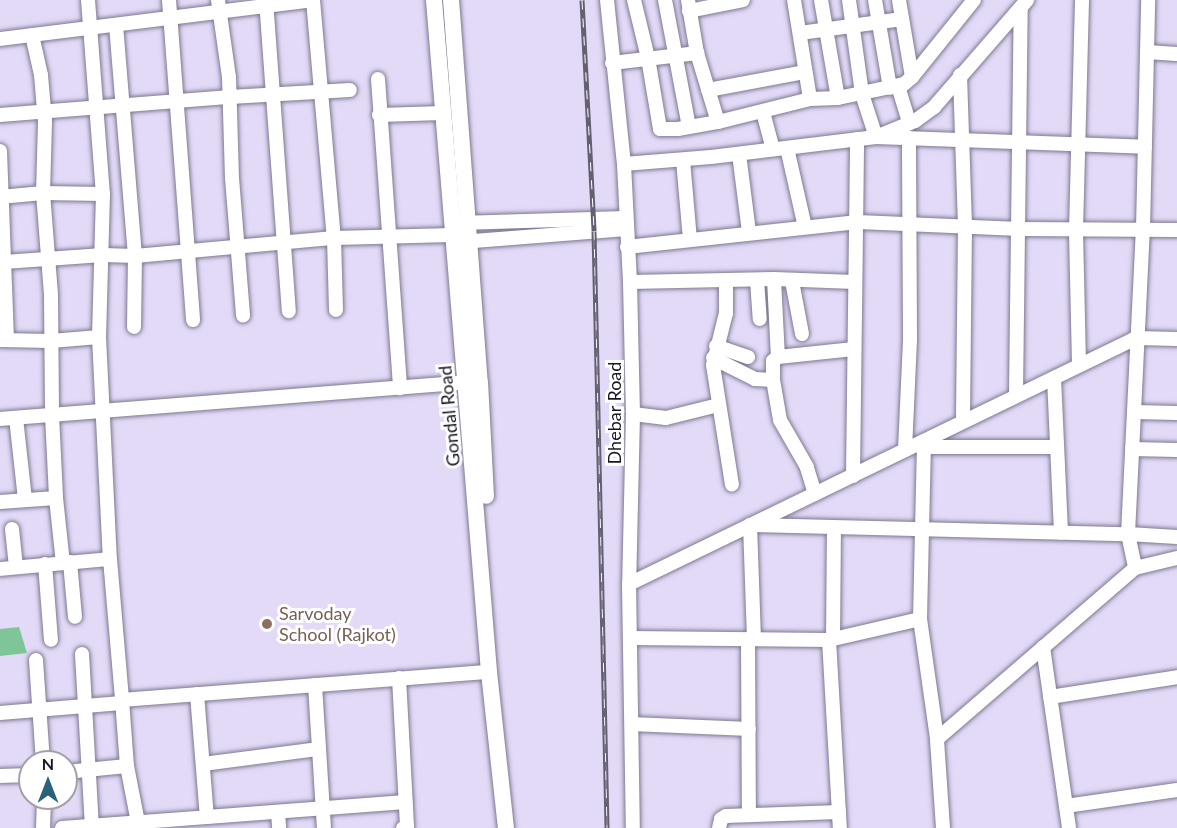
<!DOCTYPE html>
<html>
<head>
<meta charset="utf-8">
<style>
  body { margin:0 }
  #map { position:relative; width:1177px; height:828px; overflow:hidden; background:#e2daf7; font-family:Lato,sans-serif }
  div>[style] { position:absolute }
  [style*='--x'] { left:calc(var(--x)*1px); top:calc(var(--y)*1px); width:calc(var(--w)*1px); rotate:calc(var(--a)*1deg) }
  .green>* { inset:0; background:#7ec59a }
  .roads { filter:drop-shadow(0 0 2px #7f7891) drop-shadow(0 0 2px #7f7891) }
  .minor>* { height:14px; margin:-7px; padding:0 7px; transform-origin:7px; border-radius:7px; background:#fff }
  .major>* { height:16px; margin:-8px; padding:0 8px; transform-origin:8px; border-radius:8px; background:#fff }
  .rail>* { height:5px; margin-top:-2.5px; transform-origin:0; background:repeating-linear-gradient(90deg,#fff 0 9px,#646071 0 18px); box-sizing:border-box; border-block:2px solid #646071 }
  .dots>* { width:16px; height:16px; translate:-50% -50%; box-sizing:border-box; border:3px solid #fff; border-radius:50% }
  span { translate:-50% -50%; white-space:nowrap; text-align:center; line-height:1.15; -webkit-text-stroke:6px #fff; paint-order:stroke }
  .street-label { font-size:18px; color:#17151e }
  .education-label { font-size:18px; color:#785e54 }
  .left { translate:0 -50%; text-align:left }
  .north { position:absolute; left:18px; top:750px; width:60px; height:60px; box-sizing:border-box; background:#fff; border:2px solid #a2a1a5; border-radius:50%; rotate:0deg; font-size:16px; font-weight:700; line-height:24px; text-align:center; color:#17151e }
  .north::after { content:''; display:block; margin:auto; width:21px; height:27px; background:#2a627c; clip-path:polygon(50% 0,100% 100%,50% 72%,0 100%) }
</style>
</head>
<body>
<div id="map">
  <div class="green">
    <i style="clip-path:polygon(19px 627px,27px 653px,0 656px,0 629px)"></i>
  </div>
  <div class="roads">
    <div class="minor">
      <i style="--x:88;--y:0;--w:195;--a:85.6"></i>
      <i style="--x:103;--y:194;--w:143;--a:91.6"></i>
      <i style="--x:99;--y:337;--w:222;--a:87.2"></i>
      <i style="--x:110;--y:559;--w:142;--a:85.1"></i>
      <i style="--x:122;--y:700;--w:368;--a:-4.4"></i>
      <i style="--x:169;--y:0;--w:321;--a:85.7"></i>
      <i style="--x:218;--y:0;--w:78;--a:81.9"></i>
      <i style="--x:229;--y:77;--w:101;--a:88.3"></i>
      <i style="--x:232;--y:178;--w:138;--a:85.4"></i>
      <i style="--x:266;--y:0;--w:312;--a:85.8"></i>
      <i style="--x:313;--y:0;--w:239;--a:85"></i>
      <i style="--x:334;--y:238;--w:72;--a:88.4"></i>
      <i style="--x:607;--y:0;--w:165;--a:84.1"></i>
      <i style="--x:624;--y:164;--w:118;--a:87.1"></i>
      <i style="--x:630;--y:282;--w:132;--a:88.7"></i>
      <i style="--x:633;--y:414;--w:170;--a:91.3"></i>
      <i style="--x:629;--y:584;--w:244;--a:89.1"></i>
      <i style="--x:634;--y:0;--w:60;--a:76.4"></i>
      <i style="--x:648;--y:58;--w:72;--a:80.4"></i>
      <i style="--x:660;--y:129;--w:18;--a:0"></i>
      <i style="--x:678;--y:129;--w:41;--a:-9.9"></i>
      <i style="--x:665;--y:0;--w:129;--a:79.3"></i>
      <i style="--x:688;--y:0;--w:54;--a:80.4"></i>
      <i style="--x:697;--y:53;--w:72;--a:73.1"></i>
      <i style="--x:718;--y:122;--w:95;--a:-14"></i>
      <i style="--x:810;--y:99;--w:28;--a:-2"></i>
      <i style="--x:838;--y:98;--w:67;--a:-12"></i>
      <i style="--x:904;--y:84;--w:11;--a:-41"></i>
      <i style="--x:912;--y:77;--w:78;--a:-99.6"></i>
      <i style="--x:794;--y:0;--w:100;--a:80.8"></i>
      <i style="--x:821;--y:0;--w:99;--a:80.2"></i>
      <i style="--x:849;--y:0;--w:95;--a:82.1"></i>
      <i style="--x:862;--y:94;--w:45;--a:72"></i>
      <i style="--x:876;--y:137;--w:269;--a:2.1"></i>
      <i style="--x:875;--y:0;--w:89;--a:80.3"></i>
      <i style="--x:689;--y:11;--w:55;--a:-11.5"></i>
      <i style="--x:116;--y:25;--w:232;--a:85.3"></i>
      <i style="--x:135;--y:256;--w:71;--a:90.8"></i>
      <i style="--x:800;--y:33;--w:103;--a:-7.8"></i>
      <i style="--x:32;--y:35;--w:41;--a:77.3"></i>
      <i style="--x:41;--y:75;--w:47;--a:85.1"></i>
      <i style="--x:45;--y:122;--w:71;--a:91.6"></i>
      <i style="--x:43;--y:193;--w:102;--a:85.5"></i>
      <i style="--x:51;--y:295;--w:120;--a:89.5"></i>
      <i style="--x:52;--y:415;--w:83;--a:87.2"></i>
      <i style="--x:56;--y:498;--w:65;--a:83.9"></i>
      <i style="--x:0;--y:39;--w:315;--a:-7.1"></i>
      <i style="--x:1147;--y:52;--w:30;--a:4"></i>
      <i style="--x:612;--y:63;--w:86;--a:-6.7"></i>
      <i style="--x:960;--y:75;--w:151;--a:88.1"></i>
      <i style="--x:965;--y:226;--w:194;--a:90.6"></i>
      <i style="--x:912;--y:77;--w:99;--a:-51.2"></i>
      <i style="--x:378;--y:79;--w:310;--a:85.9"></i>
      <i style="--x:898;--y:86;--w:39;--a:73"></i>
      <i style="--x:708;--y:90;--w:99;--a:-10.5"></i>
      <i style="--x:763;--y:112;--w:38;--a:75"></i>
      <i style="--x:0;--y:115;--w:231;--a:-4.5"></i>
      <i style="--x:230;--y:97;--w:120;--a:-3.3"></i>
      <i style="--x:379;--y:115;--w:64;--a:-1.8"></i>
      <i style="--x:787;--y:148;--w:81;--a:77.2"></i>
      <i style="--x:0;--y:151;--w:111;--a:87.9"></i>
      <i style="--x:739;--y:154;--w:79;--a:82.7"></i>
      <i style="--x:683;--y:160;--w:80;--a:85"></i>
      <i style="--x:624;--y:164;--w:87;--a:-4.6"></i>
      <i style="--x:711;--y:157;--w:166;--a:-6.9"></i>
      <i style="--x:876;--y:137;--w:42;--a:-22.3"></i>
      <i style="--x:915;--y:121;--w:24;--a:-36"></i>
      <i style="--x:934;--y:107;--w:142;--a:-49"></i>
      <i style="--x:0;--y:197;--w:43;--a:-5.3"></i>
      <i style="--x:43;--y:193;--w:60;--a:1"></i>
      <i style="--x:459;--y:223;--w:166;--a:-1.7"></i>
      <i style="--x:461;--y:242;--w:166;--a:-4.5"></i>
      <i style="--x:627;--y:247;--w:232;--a:-6.2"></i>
      <i style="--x:858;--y:222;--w:162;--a:2.5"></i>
      <i style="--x:1020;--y:229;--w:157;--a:0.4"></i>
      <i style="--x:774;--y:279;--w:78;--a:87.1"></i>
      <i style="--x:757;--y:280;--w:39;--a:86"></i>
      <i style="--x:726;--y:281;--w:32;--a:90"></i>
      <i style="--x:726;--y:313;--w:54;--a:104"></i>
      <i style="--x:713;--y:365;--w:121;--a:81"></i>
      <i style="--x:792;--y:281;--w:54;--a:79.3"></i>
      <i style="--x:630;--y:282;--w:144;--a:-1.2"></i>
      <i style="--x:774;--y:279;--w:81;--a:2.1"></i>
      <i style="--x:7;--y:339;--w:77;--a:-92.2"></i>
      <i style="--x:4;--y:262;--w:99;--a:-4"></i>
      <i style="--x:103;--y:255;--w:32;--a:2"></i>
      <i style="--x:135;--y:256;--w:200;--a:-5.2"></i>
      <i style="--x:334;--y:238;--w:119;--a:-1.4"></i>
      <i style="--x:0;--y:340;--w:51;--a:1.1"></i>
      <i style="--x:51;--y:341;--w:48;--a:-4.8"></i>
      <i style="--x:716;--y:346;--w:34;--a:19"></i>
      <i style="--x:713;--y:358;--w:47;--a:26.6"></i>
      <i style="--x:755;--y:379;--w:18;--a:3"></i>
      <i style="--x:1079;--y:364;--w:134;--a:-91.3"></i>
      <i style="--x:1076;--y:230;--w:230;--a:-88.5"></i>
      <i style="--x:1054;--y:378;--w:155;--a:87.4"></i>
      <i style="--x:1016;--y:394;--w:386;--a:-89.3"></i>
      <i style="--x:1134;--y:412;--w:43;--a:1.3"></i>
      <i style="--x:633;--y:414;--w:33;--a:7"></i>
      <i style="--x:666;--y:418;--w:54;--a:-14"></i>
      <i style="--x:16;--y:418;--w:82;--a:83.7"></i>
      <i style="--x:0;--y:419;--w:474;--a:-4.5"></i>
      <i style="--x:924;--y:447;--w:133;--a:0"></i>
      <i style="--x:1132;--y:449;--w:45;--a:1.3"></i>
      <i style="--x:905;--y:450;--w:112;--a:-87.4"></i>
      <i style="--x:910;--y:338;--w:200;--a:-90.3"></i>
      <i style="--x:853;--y:476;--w:337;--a:-89.3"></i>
      <i style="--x:815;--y:494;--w:28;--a:-107"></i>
      <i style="--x:807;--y:467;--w:54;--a:-119.9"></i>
      <i style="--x:780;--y:420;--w:41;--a:-99.9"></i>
      <i style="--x:773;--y:380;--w:19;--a:-90"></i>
      <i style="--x:773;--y:361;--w:6;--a:-39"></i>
      <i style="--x:778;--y:357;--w:76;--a:-6"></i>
      <i style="--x:0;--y:502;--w:56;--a:-4.1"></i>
      <i style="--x:12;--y:529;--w:38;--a:84"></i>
      <i style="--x:1177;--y:537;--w:49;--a:-176.5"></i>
      <i style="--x:1128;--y:534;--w:35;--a:78"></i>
      <i style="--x:1135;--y:568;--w:43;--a:-13.4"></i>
      <i style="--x:70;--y:562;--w:55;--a:84.8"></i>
      <i style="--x:45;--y:564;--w:76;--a:85.5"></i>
      <i style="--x:0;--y:569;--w:110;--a:-5.2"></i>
      <i style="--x:629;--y:584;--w:564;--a:-25.88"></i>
      <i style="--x:1136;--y:338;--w:41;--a:1.4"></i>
      <i style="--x:920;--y:619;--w:121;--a:81.9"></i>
      <i style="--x:630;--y:638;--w:199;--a:0.6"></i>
      <i style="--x:829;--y:640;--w:93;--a:-13"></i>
      <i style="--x:920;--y:619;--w:178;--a:-88.7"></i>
      <i style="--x:748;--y:639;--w:176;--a:89.7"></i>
      <i style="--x:754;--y:639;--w:114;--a:-92"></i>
      <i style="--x:750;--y:525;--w:378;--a:1.4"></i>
      <i style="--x:1128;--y:534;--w:305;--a:-87.2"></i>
      <i style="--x:1143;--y:229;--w:229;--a:-88.7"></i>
      <i style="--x:833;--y:639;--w:111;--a:-89.5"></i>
      <i style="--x:829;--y:640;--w:188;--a:86.7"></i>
      <i style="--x:1043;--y:647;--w:183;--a:81.8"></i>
      <i style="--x:82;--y:654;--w:171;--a:86.7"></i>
      <i style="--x:36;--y:660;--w:102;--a:86.1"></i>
      <i style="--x:399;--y:678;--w:149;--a:86.9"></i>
      <i style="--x:407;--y:827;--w:4;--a:166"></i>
      <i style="--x:315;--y:685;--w:143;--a:86.4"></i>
      <i style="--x:197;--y:694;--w:123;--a:85.4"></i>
      <i style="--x:207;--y:817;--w:199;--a:-4.3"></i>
      <i style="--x:1050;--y:697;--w:129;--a:-8.9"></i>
      <i style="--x:122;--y:700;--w:66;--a:85.7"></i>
      <i style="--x:127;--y:766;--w:63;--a:79"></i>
      <i style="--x:0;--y:713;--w:122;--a:-4.7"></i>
      <i style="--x:632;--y:724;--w:117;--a:2.4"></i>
      <i style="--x:203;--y:764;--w:117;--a:-7.4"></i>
      <i style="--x:66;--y:772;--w:61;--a:-5.6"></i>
      <i style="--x:0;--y:776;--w:30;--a:-2"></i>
      <i style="--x:1066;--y:806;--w:112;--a:-8.2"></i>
      <i style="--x:278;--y:812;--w:16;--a:86"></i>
      <i style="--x:43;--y:828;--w:30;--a:-88"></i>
      <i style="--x:62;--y:828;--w:145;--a:-4.3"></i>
      <i style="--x:719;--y:828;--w:9;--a:-77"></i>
      <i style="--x:721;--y:819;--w:6;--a:-31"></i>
      <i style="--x:726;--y:816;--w:113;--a:-2"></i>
      <i style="--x:943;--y:828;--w:89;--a:-93.9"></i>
      <i style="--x:937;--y:739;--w:262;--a:-40.8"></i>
    </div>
    <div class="major">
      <i style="--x:434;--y:0;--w:674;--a:85.32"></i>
      <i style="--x:489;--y:672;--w:157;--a:83.8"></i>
      <i style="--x:451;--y:0;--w:383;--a:85.7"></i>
      <i style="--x:480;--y:382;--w:114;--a:87"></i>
    </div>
  </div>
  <div class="rail">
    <i style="--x:582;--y:0;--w:231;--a:87"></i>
    <i style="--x:594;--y:231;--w:597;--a:88.75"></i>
  </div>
  <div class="dots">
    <i style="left:267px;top:624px;background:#8d6e63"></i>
  </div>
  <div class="street-label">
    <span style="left:614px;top:413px;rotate:-90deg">Dhebar Road</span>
    <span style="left:449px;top:416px;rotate:-95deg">Gondal Road</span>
  </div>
  <div class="education-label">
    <span class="left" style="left:279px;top:624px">Sarvoday<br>School (Rajkot)</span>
  </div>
  <div class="north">N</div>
</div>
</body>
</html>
